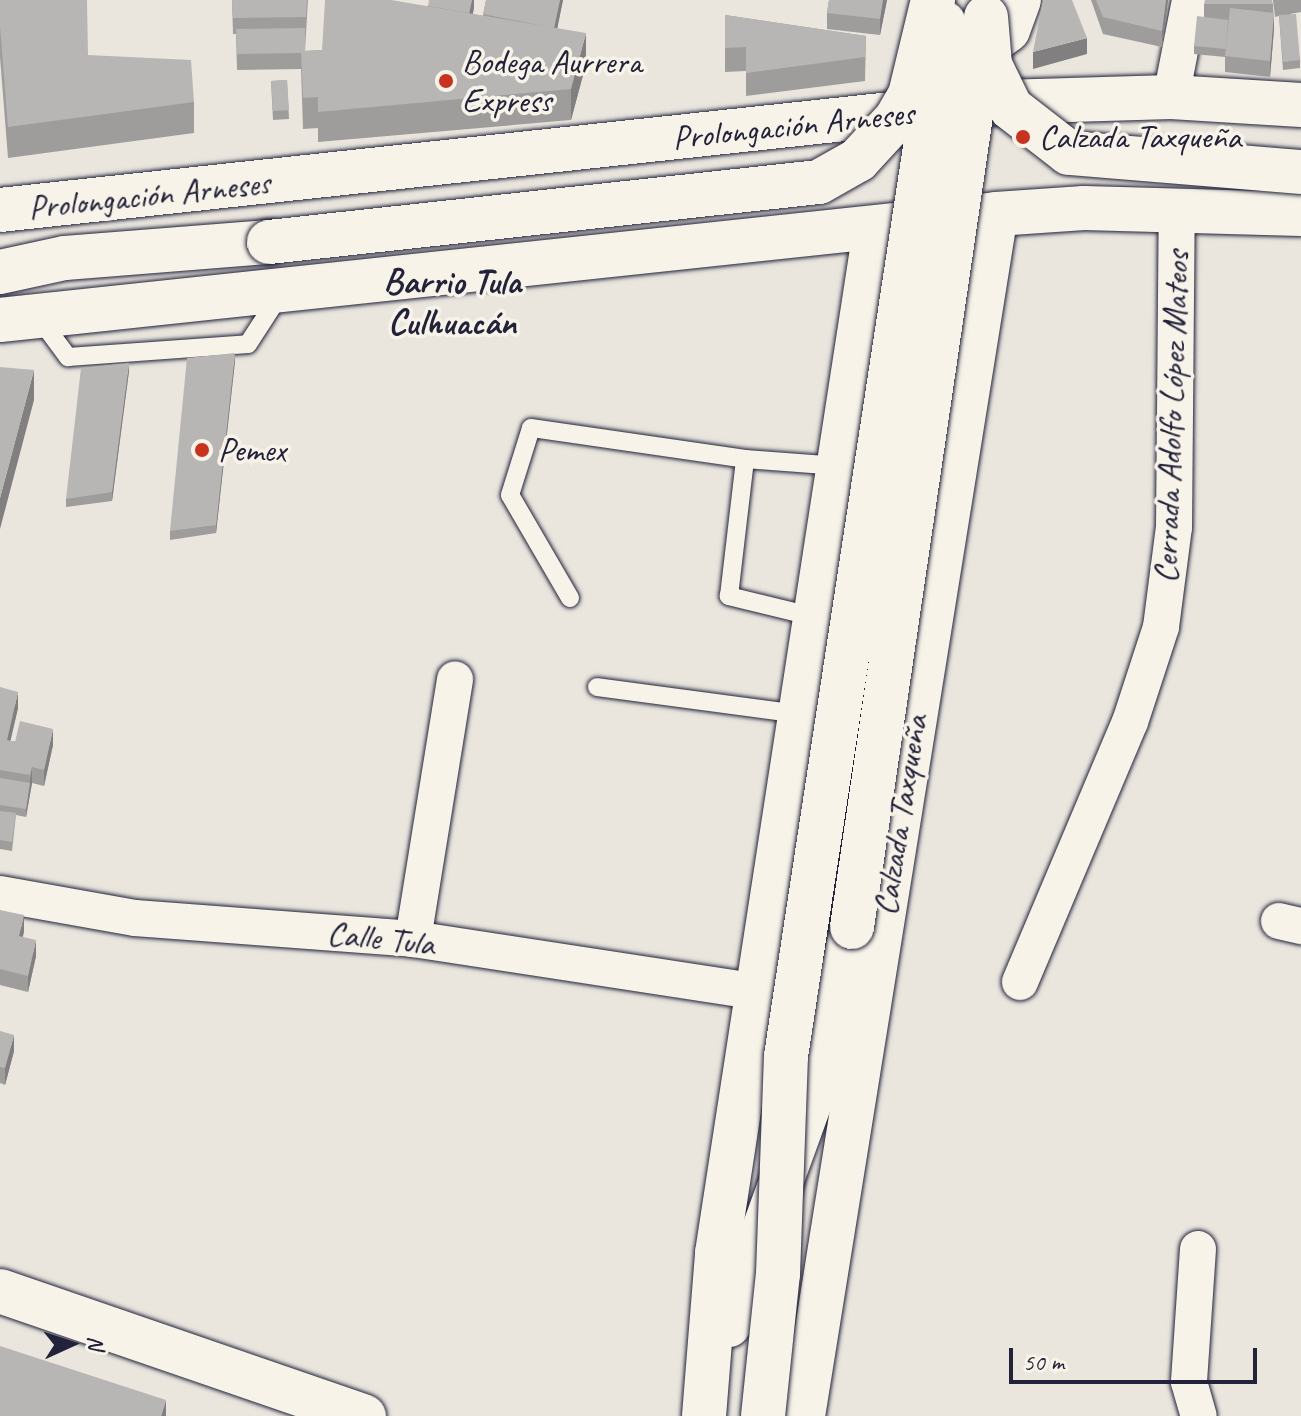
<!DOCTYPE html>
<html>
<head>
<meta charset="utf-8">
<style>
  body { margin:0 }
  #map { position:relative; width:1301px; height:1416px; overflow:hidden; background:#eae6de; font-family:Caveat,sans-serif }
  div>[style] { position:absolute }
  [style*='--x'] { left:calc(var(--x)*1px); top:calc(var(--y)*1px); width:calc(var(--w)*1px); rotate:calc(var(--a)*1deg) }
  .roads { filter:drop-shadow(0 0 2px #22223b) drop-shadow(0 0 2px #22223b) }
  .lane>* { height:18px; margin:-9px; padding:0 9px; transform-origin:9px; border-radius:9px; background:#f7f3e8 }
  .street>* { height:36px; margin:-18px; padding:0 18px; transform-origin:18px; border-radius:18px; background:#f7f3e8 }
  .secondary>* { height:44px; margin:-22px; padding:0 22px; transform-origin:22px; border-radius:22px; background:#f7f3e8 }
  .primary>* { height:44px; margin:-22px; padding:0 22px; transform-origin:22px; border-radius:22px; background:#f7f3e8 }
  .bridges { filter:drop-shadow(0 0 2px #22223b) drop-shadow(0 0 2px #22223b) }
  .secondary-bridge>* { height:44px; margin:-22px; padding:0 22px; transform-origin:22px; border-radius:22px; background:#f7f3e8 }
  .primary-bridge>* { height:44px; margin:-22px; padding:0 22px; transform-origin:22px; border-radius:22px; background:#f7f3e8 }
  .wall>* { inset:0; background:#9e9d9c }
  .shaded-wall>* { inset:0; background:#817f7f }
  .building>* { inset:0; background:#b8b6b5 }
  .dots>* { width:22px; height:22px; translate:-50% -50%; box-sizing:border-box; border:4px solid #f7f3e8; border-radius:50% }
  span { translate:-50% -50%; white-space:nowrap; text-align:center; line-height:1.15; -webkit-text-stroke:7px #f7f3e8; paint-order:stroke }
  .poi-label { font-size:34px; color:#22223b }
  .left { translate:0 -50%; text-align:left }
  .street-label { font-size:34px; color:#22223b }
  .neighbourhood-label { font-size:36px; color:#22223b; font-weight:700 }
  .north { position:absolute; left:32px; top:1304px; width:80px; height:80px; -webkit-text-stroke:6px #f7f3e8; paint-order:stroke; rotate:87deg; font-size:22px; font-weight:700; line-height:32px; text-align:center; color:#22223b }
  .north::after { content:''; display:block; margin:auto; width:28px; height:36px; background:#22223b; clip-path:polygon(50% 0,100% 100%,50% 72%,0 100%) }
  .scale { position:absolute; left:1009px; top:1348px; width:248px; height:36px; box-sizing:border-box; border:4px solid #22223b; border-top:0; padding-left:10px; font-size:24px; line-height:28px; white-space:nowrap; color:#22223b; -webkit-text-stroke:6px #f7f3e8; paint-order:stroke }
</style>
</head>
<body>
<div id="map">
  <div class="roads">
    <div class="lane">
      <i style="--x:39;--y:318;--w:49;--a:53.4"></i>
      <i style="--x:68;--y:357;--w:180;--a:-4.1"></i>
      <i style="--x:248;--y:344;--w:61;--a:-57.1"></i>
      <i style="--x:570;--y:598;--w:119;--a:-120.2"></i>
      <i style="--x:510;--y:495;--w:70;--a:-72.6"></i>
      <i style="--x:531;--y:428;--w:216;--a:8.2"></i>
      <i style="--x:815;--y:617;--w:89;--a:-166.3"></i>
      <i style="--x:729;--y:596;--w:138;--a:-83.3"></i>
      <i style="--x:745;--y:459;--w:94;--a:4.3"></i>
      <i style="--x:597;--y:687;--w:205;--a:7.6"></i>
    </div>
    <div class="street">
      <i style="--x:1171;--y:97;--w:99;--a:-78.9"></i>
      <i style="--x:0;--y:894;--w:137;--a:10.1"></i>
      <i style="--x:135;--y:918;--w:279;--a:4.3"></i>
      <i style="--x:413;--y:939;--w:352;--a:8.7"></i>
      <i style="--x:1279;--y:921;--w:23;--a:13"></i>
      <i style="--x:413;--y:939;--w:263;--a:-80.8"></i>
      <i style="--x:1020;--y:982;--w:282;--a:-67.1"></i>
      <i style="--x:1130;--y:722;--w:100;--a:-71.9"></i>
      <i style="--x:1161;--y:627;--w:101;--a:-82.6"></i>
      <i style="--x:1174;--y:527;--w:318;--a:-89.5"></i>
      <i style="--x:1198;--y:1249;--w:133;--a:93.9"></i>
      <i style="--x:1189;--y:1382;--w:35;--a:74"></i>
    </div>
    <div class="secondary">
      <i style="--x:969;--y:70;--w:17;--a:-66"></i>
      <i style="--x:976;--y:54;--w:40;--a:-37"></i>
      <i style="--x:1008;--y:30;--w:32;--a:-70"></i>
      <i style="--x:0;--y:1291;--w:385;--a:19"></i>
      <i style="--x:729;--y:1325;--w:281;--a:-70"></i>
      <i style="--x:825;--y:1061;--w:137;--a:-78.6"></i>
      <i style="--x:704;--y:1416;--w:164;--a:-85.4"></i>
      <i style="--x:717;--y:1253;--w:1035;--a:-81.22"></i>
      <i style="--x:803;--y:1416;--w:1217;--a:-80.88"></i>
    </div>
    <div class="primary">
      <i style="--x:0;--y:210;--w:1009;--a:-6.15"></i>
      <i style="--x:1003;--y:102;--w:168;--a:-1.7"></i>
      <i style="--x:1171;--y:97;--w:130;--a:3.5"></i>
      <i style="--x:0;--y:272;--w:66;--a:-12.2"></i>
      <i style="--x:65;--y:258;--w:205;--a:-4.5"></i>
      <i style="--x:0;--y:320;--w:1002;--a:-6.07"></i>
      <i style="--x:996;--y:214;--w:88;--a:-3.9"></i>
      <i style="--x:1084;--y:208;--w:217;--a:1.6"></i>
    </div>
  </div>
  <div class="bridges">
    <div class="secondary-bridge">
      <i style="--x:852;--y:927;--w:910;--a:-81.66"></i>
      <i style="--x:763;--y:1416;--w:143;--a:-84"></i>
      <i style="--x:778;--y:1274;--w:218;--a:-87.9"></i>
      <i style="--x:786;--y:1056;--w:1045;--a:-81.3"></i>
    </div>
    <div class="primary-bridge">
      <i style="--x:986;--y:17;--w:48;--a:85.2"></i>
      <i style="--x:990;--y:65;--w:48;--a:64"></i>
      <i style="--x:1011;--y:108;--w:73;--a:37.8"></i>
      <i style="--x:1069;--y:153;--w:233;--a:4.7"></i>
      <i style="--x:269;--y:242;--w:553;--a:-6.23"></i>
      <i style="--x:819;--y:182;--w:45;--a:-29.4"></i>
      <i style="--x:858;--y:160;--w:56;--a:-47.2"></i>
      <i style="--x:896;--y:119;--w:28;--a:-60"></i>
      <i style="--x:910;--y:95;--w:98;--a:-76.4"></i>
    </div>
  </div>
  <div class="wall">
    <i style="clip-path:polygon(0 0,88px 55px,194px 102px,194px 133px,8px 158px,0 57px)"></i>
    <i style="clip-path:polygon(232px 0,308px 0,305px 51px,322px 50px,428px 6px,474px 0,473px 14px,483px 16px,486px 0,563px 0,557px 28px,586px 64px,571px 120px,318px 142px,318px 128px,303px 129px,301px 69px,237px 70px,236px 34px,233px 34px)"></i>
    <i style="clip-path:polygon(829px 0,887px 0,880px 35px,827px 29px,827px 13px)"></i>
    <i style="clip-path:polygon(1091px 0,1168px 0,1162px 47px,1103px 34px)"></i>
    <i style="clip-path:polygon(1273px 0,1301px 0,1301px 12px,1290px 14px,1300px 60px,1300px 68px,1283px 70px,1279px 16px,1275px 17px)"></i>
    <i style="clip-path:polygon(1204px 4px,1273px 4px,1274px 29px,1270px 77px,1225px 72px,1225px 57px,1194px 54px,1194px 46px,1204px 17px)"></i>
    <i style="clip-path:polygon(725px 15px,866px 36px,865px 81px,746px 96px,746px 71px,725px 72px)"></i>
    <i style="clip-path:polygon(287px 80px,289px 119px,273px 120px,271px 81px)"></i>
    <i style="clip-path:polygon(235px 361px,216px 533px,170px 540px,170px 531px)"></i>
    <i style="clip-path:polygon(129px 371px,112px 501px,66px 507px,66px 499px)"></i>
    <i style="clip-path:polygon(0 687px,18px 708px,10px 741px,53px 745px,44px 786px,32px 783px,26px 817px,16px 815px,12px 851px,0 849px)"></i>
    <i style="clip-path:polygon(0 910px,24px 931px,23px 937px,36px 956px,28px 992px,0 985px)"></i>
    <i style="clip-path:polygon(0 1031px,14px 1051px,5px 1085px,0 1083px)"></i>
  </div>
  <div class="shaded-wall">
    <i style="clip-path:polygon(472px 0,474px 0,474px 8px,468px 36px,468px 20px)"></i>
    <i style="clip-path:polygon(560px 0,563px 0,554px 45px,554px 29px)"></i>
    <i style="clip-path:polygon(883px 0,887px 0,880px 35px,880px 19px)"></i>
    <i style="clip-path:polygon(1166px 0,1168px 0,1162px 47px,1162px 31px)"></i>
    <i style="clip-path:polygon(1274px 13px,1274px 29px,1270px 77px,1270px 61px)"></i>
    <i style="clip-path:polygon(586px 33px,586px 64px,571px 120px,571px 89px)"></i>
    <i style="clip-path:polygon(1087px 38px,1087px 54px,1033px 69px,1033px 52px)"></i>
    <i style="clip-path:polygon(235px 353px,235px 361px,216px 533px,216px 525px)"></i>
    <i style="clip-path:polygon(129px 363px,129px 371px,112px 501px,112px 492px)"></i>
    <i style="clip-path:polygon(34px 370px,34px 400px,0 529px,0 498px)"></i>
    <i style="clip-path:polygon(18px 692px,18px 708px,7px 756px,7px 740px)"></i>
    <i style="clip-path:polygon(53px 729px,53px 745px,44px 786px,44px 770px)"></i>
    <i style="clip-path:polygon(32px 767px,32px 783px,26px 817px,26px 809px)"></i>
    <i style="clip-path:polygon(24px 915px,24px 931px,19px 953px,19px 936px)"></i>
    <i style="clip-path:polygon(36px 940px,36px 956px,28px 992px,28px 976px)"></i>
    <i style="clip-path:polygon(14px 1035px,14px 1051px,5px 1085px,5px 1068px)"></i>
    <i style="clip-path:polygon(166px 1400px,166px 1416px,161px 1416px)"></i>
  </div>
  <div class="building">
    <i style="clip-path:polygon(0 0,87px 0,88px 55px,191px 60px,194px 102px,8px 127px,0 26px)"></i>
    <i style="clip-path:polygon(232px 0,307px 0,306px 17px,233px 18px)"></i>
    <i style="clip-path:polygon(325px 0,391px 0,586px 33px,571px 89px,318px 112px,318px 97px,303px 98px,301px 51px,322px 50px)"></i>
    <i style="clip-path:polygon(429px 0,472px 0,469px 13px,428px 6px)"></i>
    <i style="clip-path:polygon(486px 0,560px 0,554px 28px,483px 14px)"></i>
    <i style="clip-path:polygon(829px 0,883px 0,880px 19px,827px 13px)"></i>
    <i style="clip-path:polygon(1043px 0,1072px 0,1087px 38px,1033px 52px)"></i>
    <i style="clip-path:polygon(1096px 0,1166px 0,1162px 31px,1103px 17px)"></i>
    <i style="clip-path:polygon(1205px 0,1272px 0,1273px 4px,1204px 4px)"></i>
    <i style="clip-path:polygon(1230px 8px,1274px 13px,1270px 61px,1225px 56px)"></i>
    <i style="clip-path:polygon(1296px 14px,1300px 60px,1283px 62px,1279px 15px)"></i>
    <i style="clip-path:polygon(725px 15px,866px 36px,865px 57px,746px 73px,746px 47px,725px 48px)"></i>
    <i style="clip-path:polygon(1197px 16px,1228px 20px,1226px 49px,1194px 46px)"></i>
    <i style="clip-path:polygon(305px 28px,305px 51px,301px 51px,301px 53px,237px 54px,236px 29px)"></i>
    <i style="clip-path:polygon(287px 80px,289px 110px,273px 111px,271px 81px)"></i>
    <i style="clip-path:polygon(235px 353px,216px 525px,170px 531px,187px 358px)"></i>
    <i style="clip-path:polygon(129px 363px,112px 492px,66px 499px,81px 368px)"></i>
    <i style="clip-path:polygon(0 367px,34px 370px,0 498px)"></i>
    <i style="clip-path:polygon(0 687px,18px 692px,7px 740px,15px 742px,20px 721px,53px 729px,44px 770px,32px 767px,30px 775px,0 770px)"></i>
    <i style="clip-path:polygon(0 778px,30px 783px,26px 809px,0 805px)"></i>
    <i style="clip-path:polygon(0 811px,16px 813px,12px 842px,0 840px)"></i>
    <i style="clip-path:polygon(0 910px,24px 915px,19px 936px,36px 940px,28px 976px,0 969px)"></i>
    <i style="clip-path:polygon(0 1031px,14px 1035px,5px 1068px,0 1067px)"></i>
    <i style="clip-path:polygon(0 1346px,166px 1400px,161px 1416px,0 1416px)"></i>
  </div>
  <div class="dots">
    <i style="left:446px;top:81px;background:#c8321e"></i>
    <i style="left:1023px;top:137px;background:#c8321e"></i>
    <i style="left:202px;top:450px;background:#c8321e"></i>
  </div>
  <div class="poi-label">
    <span class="left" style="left:462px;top:81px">Bodega Aurrera<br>Express</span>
    <span class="left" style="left:1039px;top:137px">Calzada Taxqueña</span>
    <span class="left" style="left:218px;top:450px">Pemex</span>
  </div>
  <div class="street-label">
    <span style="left:793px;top:125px;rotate:-6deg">Prolongación Arneses</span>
    <span style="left:149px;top:195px;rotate:-6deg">Prolongación Arneses</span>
    <span style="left:1171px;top:417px;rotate:-88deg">Cerrada Adolfo López Mateos</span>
    <span style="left:900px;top:815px;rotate:-81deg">Calzada Taxqueña</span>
    <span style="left:381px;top:938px;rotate:6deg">Calle Tula</span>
  </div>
  <div class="neighbourhood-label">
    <span style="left:452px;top:302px">Barrio Tula<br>Culhuacán</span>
  </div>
  <div class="north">N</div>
  <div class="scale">50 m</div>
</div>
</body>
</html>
